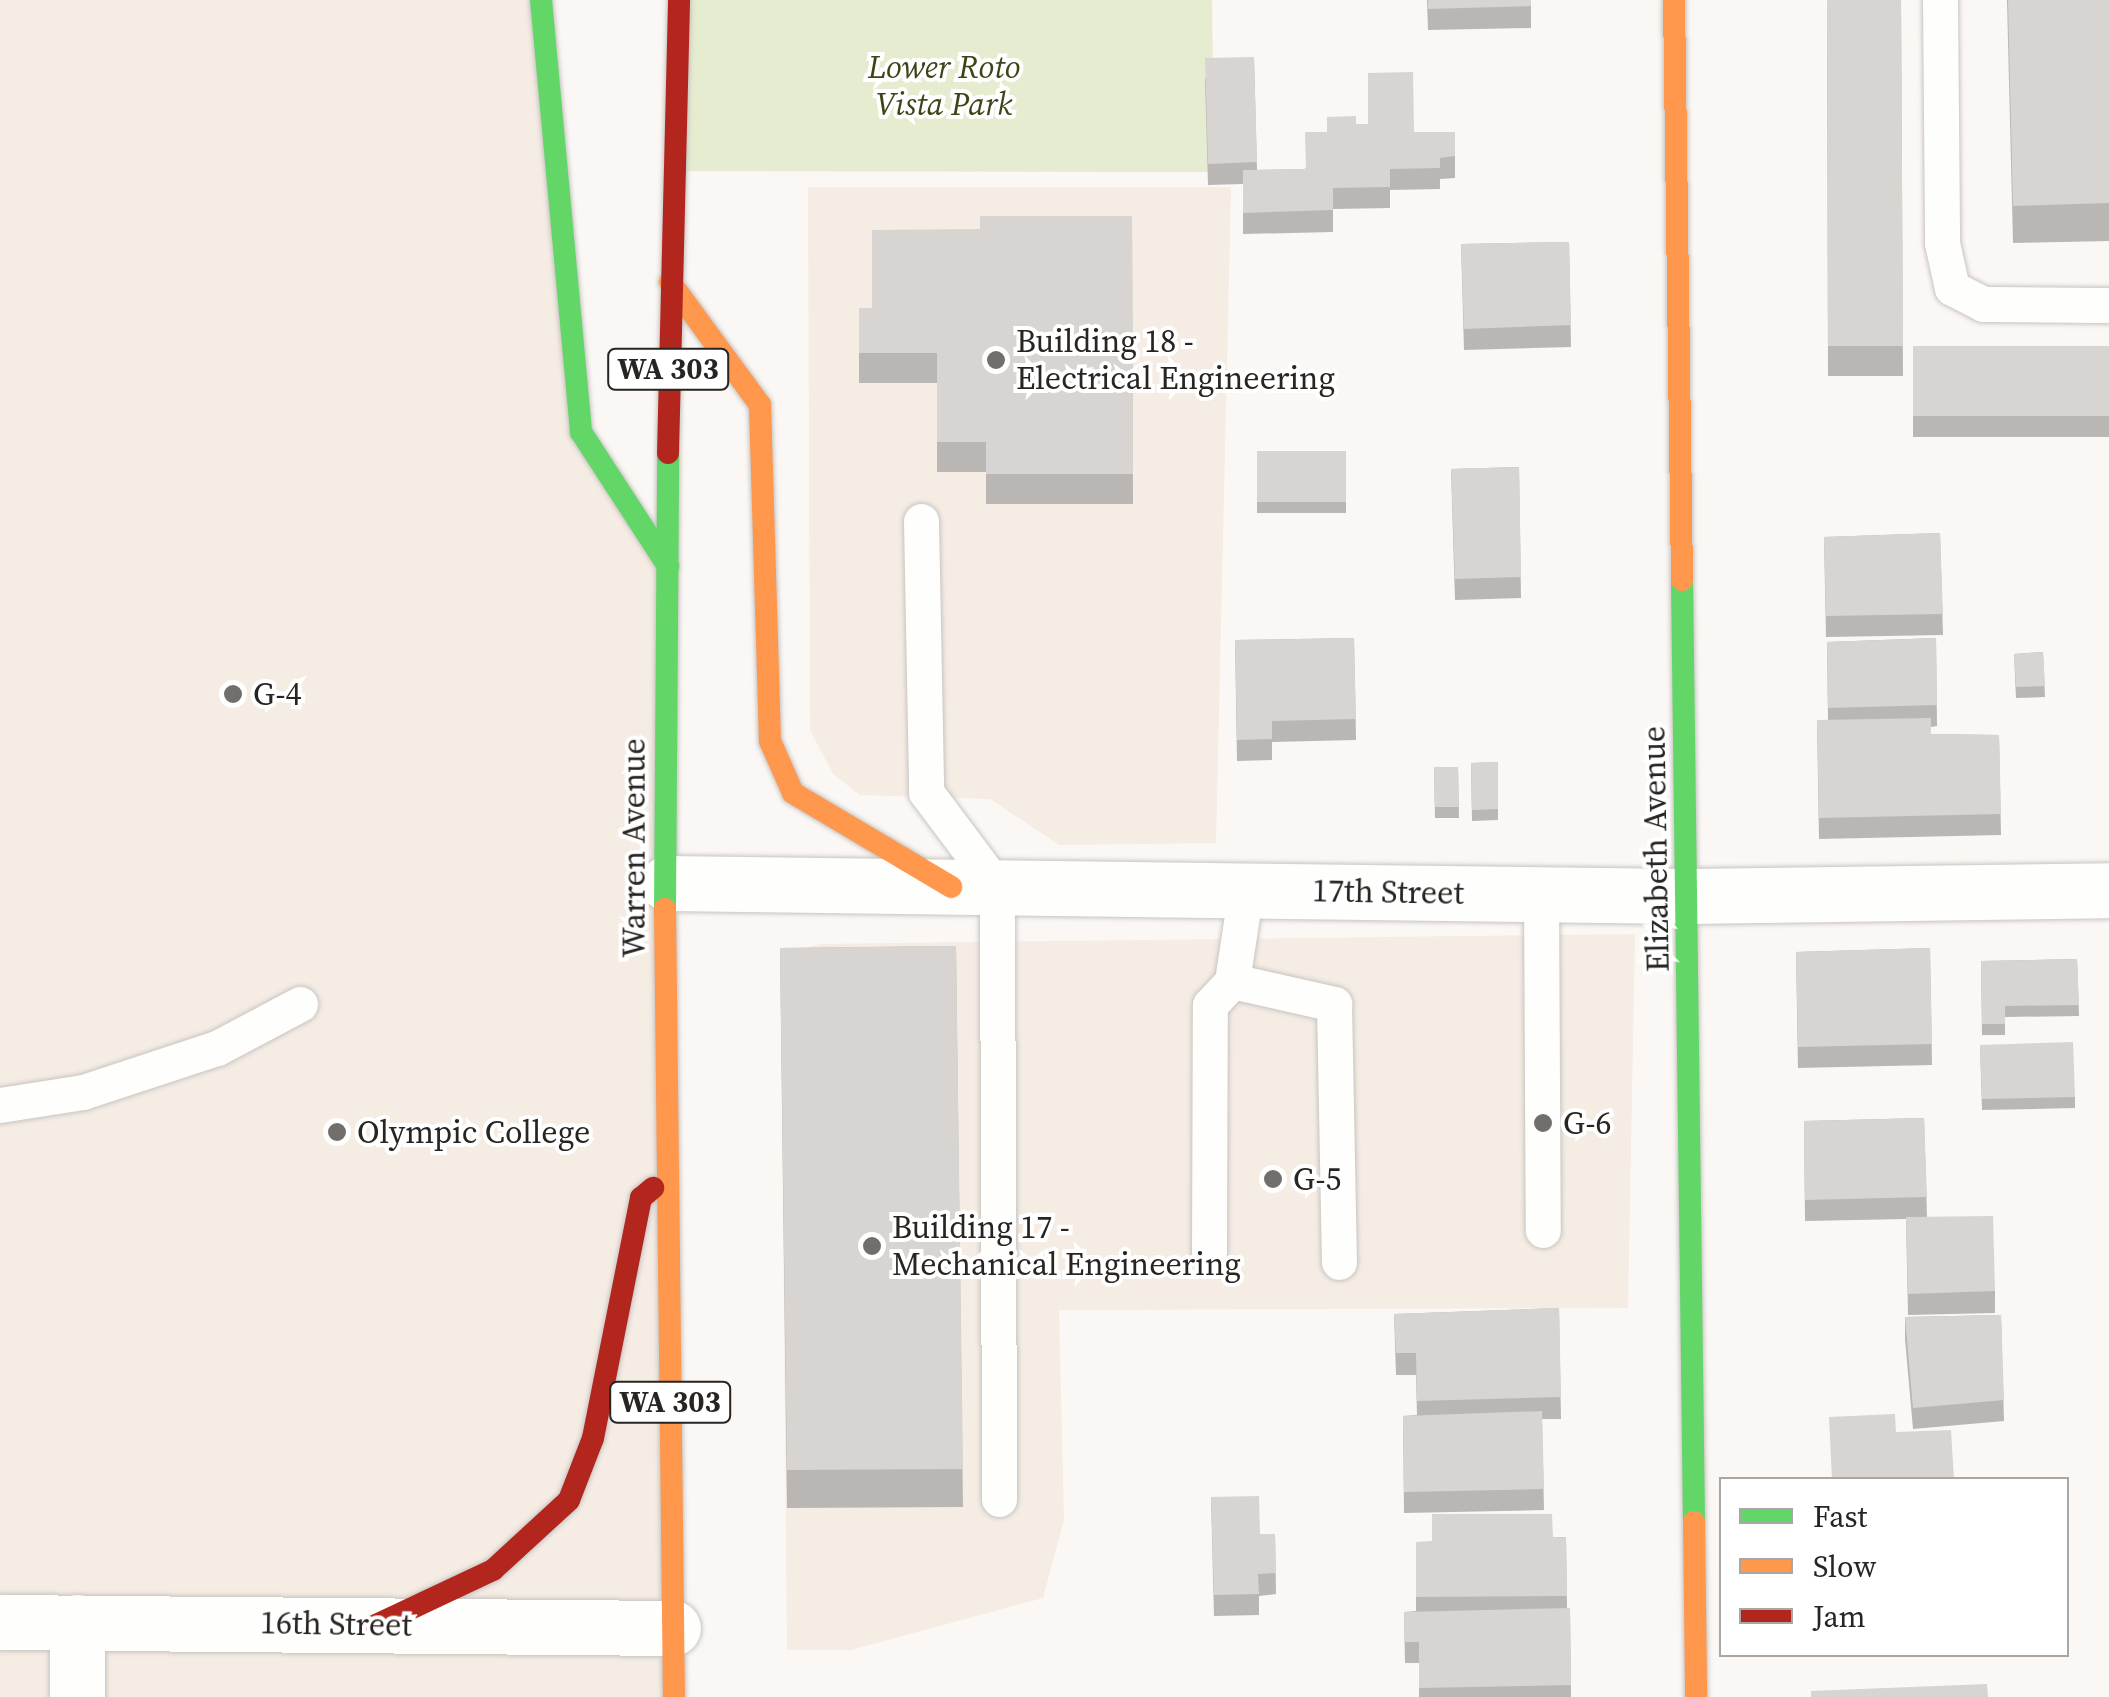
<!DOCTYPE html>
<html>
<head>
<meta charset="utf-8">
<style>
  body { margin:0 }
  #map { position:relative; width:2109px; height:1697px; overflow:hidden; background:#faf7f4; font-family:"Source Serif 4",serif }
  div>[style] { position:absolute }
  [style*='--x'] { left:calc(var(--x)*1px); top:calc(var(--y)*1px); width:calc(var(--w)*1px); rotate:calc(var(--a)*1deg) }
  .built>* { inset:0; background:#f5ece3 }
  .green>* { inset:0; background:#e6eccf }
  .roads { filter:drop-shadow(0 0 2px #c7c4c2) drop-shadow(0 0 2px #c7c4c2) }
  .lane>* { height:35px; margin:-17.5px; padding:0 17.5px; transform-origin:17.5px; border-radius:17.5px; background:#fefefd }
  .street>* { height:55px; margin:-27.5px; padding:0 27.5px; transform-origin:27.5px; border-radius:27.5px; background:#fefefd }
  .fast>* { height:22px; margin:-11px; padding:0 11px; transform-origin:11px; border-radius:11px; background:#63d668 }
  .slow>* { height:22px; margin:-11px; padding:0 11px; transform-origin:11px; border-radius:11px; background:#ff974d }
  .jam>* { height:22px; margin:-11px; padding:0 11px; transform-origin:11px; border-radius:11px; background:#b3261e }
  .wall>* { inset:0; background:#b9b6b4 }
  .building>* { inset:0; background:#d7d4d1 }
  .dots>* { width:28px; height:28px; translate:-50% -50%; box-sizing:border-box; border:5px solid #fff; border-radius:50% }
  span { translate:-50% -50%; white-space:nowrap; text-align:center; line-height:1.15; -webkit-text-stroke:8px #fff; paint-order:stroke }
  .shield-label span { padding:2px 8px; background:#fff; border:2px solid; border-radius:8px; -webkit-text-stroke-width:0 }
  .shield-label { font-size:30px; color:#272421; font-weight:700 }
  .park-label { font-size:32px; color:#3b4516; font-style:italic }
  .poi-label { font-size:32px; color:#272421 }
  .left { translate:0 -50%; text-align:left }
  .street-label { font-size:32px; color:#272421 }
  .legend { position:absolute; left:1719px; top:1477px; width:350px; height:180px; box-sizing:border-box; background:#fff; border:2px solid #a9a7a6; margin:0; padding:12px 18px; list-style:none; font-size:30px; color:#272421 }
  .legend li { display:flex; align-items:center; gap:20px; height:50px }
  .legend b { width:50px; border:2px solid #a9a7a6 }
</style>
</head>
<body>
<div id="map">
  <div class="built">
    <i style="clip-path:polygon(0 0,541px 0,581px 432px,668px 566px,679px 1697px,0 1697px)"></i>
    <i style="clip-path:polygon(808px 187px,1231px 187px,1216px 843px,1059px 845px,990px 799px,860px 795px,833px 774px,810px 730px)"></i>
    <i style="clip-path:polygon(1635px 934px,1628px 1308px,1059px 1310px,1064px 1520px,1043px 1598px,851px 1650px,787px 1650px,781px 975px,793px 952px,820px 944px)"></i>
  </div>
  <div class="green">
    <i style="clip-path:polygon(679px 0,1212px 0,1214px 172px,674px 171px)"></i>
  </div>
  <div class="roads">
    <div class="lane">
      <i style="--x:1940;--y:0;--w:243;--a:89.5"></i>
      <i style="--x:1942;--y:243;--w:46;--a:77.5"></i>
      <i style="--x:1952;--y:288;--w:35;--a:27"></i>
      <i style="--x:1983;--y:304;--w:126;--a:0.5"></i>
      <i style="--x:921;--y:521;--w:271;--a:88.9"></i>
      <i style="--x:926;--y:792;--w:119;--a:53.2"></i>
      <i style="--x:997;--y:887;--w:612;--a:89.81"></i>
      <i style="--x:1541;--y:893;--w:337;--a:89.7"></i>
      <i style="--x:1232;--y:981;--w:105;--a:12.7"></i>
      <i style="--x:1334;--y:1004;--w:258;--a:88.9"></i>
      <i style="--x:0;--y:1105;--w:84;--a:-8.9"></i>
      <i style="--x:83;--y:1092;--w:141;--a:-18.2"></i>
      <i style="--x:217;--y:1048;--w:94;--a:-27.9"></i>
      <i style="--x:1209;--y:1252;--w:247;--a:-89.8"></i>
      <i style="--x:1210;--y:1005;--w:33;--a:-47"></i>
      <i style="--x:1232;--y:981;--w:92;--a:-81.3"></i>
    </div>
    <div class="street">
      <i style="--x:667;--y:883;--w:1023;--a:0.73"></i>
      <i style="--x:1690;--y:896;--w:419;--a:-0.8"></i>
      <i style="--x:0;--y:1622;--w:673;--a:0.51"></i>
      <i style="--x:77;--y:1622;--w:75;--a:90"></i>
    </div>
    <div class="fast">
      <i style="--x:541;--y:0;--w:434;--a:84.7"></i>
      <i style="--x:581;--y:432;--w:160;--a:57"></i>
      <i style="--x:1682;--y:580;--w:942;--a:89.27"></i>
      <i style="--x:665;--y:909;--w:456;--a:-89.6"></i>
    </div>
    <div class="slow">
      <i style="--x:1674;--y:0;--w:580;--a:89.21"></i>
      <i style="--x:670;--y:282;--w:152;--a:53.8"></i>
      <i style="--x:760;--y:405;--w:336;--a:88.3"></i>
      <i style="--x:770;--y:741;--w:57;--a:66.1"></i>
      <i style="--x:793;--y:793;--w:184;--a:30.7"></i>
      <i style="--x:665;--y:909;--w:788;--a:89.35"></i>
      <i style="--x:1694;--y:1522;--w:175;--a:89.3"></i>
    </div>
    <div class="jam">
      <i style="--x:668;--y:453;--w:453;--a:-88.6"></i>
      <i style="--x:376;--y:1625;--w:129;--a:-25.2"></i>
      <i style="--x:493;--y:1570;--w:103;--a:-42.6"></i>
      <i style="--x:569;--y:1500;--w:66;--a:-68.8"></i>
      <i style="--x:593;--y:1438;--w:245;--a:-78.7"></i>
      <i style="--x:641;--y:1198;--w:16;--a:-40"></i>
    </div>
  </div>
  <div class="wall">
    <i style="clip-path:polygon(1427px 0,1531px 0,1531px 28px,1428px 30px)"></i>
    <i style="clip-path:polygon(1827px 0,1901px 0,1903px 376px,1828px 376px)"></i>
    <i style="clip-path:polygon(2007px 0,2109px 0,2109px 241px,2013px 243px)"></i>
    <i style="clip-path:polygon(1254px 57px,1257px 170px,1305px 169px,1327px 132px,1356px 124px,1414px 132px,1455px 132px,1455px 178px,1440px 179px,1440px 189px,1390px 190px,1390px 208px,1333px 209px,1333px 232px,1243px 234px,1243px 184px,1208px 185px,1205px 79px)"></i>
    <i style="clip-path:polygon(1132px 216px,1133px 504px,986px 504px,986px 472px,937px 472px,937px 383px,859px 383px,859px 308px,872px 308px,980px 229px)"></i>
    <i style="clip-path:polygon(1569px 242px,1571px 347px,1464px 350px,1461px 244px)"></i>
    <i style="clip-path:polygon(1913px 346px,2109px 346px,2109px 437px,1913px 437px)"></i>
    <i style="clip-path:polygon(1257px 451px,1346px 451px,1346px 513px,1257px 513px)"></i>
    <i style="clip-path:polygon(1519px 467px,1521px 598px,1455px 600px,1451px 469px)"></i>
    <i style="clip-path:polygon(1940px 533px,1943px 635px,1826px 637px,1824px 537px)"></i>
    <i style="clip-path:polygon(1354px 638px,1356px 740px,1272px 742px,1272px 760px,1237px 761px,1235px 640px)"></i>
    <i style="clip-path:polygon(1936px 638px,1937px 726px,1931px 727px,1931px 734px,1999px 735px,2001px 835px,1819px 839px,1817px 720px,1828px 720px,1827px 642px)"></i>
    <i style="clip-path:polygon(2043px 652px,2045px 697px,2016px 698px,2014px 654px)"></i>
    <i style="clip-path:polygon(1498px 762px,1498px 820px,1472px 821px,1471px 763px)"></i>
    <i style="clip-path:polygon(1434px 767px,1458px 767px,1459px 818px,1435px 818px)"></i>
    <i style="clip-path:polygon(956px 946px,963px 1507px,787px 1508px,780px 948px)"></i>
    <i style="clip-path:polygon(1930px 948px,1932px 1065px,1798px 1068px,1796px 952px)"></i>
    <i style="clip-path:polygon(2077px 959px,2079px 1016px,2005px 1017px,2005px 1035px,1982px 1035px,1981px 961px)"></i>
    <i style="clip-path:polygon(1980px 1045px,2075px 1097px,2075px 1108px,1982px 1110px)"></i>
    <i style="clip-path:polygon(1924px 1118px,1927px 1217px,1995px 1291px,1995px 1313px,1908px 1315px,1906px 1219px,1805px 1221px,1804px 1121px)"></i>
    <i style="clip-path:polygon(1559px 1308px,1561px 1419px,1542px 1419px,1544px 1510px,1404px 1513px,1403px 1416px,1417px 1415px,1416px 1375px,1396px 1375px,1394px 1314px)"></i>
    <i style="clip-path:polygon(2001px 1315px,2004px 1421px,1913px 1429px,1905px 1339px,1905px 1317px)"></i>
    <i style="clip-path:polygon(1211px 1497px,1260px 1534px,1275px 1534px,1276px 1594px,1259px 1596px,1259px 1615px,1214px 1616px)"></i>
    <i style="clip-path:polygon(1566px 1537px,1567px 1608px,1570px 1608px,1571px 1697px,1419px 1697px,1419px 1663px,1405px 1663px,1404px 1612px,1416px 1611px,1416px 1542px)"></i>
  </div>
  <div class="building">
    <i style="clip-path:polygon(1428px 0,1531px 0,1531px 6px,1428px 9px)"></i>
    <i style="clip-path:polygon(1827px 0,1901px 0,1903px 346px,1828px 346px)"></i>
    <i style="clip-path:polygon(2008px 0,2109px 0,2109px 203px,2013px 206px)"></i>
    <i style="clip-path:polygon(1254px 57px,1257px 162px,1208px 164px,1205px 58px)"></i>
    <i style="clip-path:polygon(1413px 72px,1414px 132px,1455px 132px,1455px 156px,1440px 158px,1440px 168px,1390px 169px,1390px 187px,1333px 188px,1333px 210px,1243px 213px,1243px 170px,1306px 169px,1305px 132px,1327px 132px,1327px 117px,1356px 116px,1356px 124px,1368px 124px,1368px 73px)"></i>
    <i style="clip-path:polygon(980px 216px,1132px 216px,1133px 474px,986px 474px,986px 442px,937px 442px,937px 353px,859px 353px,859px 308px,872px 308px,872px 230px,980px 229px)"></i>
    <i style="clip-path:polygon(1569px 242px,1571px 325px,1464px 329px,1461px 244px)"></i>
    <i style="clip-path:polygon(1913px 346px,2109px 346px,2109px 416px,1913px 416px)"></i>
    <i style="clip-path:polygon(1257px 451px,1346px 451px,1346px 502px,1257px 502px)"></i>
    <i style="clip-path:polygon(1519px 467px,1521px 577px,1455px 579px,1451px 469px)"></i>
    <i style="clip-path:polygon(1940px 533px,1943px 614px,1826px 616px,1824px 537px)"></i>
    <i style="clip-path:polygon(1354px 638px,1356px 719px,1272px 721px,1272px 739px,1237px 740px,1235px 640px)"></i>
    <i style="clip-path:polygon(1936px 638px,1937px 705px,1828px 708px,1827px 642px)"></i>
    <i style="clip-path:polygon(2043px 652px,2045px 686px,2016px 687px,2014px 654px)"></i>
    <i style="clip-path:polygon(1931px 718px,1931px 734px,1999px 735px,2001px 814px,1819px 818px,1817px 720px)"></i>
    <i style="clip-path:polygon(1498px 762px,1498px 809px,1472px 810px,1471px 763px)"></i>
    <i style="clip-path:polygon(1434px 767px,1458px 767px,1459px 807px,1435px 807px)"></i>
    <i style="clip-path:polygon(956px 946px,963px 1469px,787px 1470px,780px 948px)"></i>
    <i style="clip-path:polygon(1930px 948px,1932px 1044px,1798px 1047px,1796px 952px)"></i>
    <i style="clip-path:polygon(2077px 959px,2079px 1005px,2005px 1006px,2005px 1024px,1982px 1024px,1981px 961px)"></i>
    <i style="clip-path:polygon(2073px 1042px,2075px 1097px,1982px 1099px,1980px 1045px)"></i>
    <i style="clip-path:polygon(1924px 1118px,1927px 1197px,1805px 1200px,1804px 1121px)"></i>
    <i style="clip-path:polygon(1993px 1216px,1995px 1291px,1908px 1294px,1906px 1217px)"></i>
    <i style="clip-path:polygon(1559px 1308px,1561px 1397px,1417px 1401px,1416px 1353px,1396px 1353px,1394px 1314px)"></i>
    <i style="clip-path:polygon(2001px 1315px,2004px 1400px,1913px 1408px,1905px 1317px)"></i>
    <i style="clip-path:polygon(1542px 1411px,1544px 1489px,1404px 1492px,1403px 1416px)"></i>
    <i style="clip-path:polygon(1895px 1414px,1896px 1432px,1951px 1430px,1954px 1480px,1832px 1480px,1829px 1417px)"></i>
    <i style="clip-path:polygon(1259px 1496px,1260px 1534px,1275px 1534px,1276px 1573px,1258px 1574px,1259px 1594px,1214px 1595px,1211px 1497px)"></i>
    <i style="clip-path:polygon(1432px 1514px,1552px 1514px,1553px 1538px,1566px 1537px,1567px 1596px,1416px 1597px,1416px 1542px,1432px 1542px)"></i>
    <i style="clip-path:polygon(1570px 1608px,1571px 1685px,1419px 1688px,1419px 1642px,1405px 1642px,1404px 1612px)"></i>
    <i style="clip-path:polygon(1987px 1684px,1988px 1697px,1811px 1697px,1811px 1691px)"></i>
  </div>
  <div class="dots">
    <i style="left:996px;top:360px;background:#716e6b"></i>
    <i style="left:233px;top:694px;background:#716e6b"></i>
    <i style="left:1543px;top:1123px;background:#716e6b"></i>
    <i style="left:337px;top:1132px;background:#716e6b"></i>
    <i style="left:1273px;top:1179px;background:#716e6b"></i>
    <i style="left:872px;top:1246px;background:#716e6b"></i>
  </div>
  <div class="shield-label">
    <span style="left:668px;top:369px">WA 303</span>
    <span style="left:670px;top:1402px">WA 303</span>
  </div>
  <div class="park-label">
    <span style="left:944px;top:86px">Lower Roto<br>Vista Park</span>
  </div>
  <div class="poi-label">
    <span class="left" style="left:1016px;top:360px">Building 18 -<br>Electrical Engineering</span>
    <span class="left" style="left:253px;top:694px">G-4</span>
    <span class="left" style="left:1563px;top:1123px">G-6</span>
    <span class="left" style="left:357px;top:1132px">Olympic College</span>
    <span class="left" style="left:1293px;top:1179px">G-5</span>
    <span class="left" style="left:892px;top:1246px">Building 17 -<br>Mechanical Engineering</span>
  </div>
  <div class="street-label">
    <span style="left:634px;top:848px;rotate:-90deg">Warren Avenue</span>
    <span style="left:1656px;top:849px;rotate:-91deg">Elizabeth Avenue</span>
    <span style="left:1388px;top:892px;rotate:1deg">17th Street</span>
    <span style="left:336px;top:1624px;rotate:1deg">16th Street</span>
  </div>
  <ul class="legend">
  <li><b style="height:12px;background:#63d668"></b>Fast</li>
  <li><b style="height:12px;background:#ff974d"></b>Slow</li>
  <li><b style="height:12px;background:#b3261e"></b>Jam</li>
  </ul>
</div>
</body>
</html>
